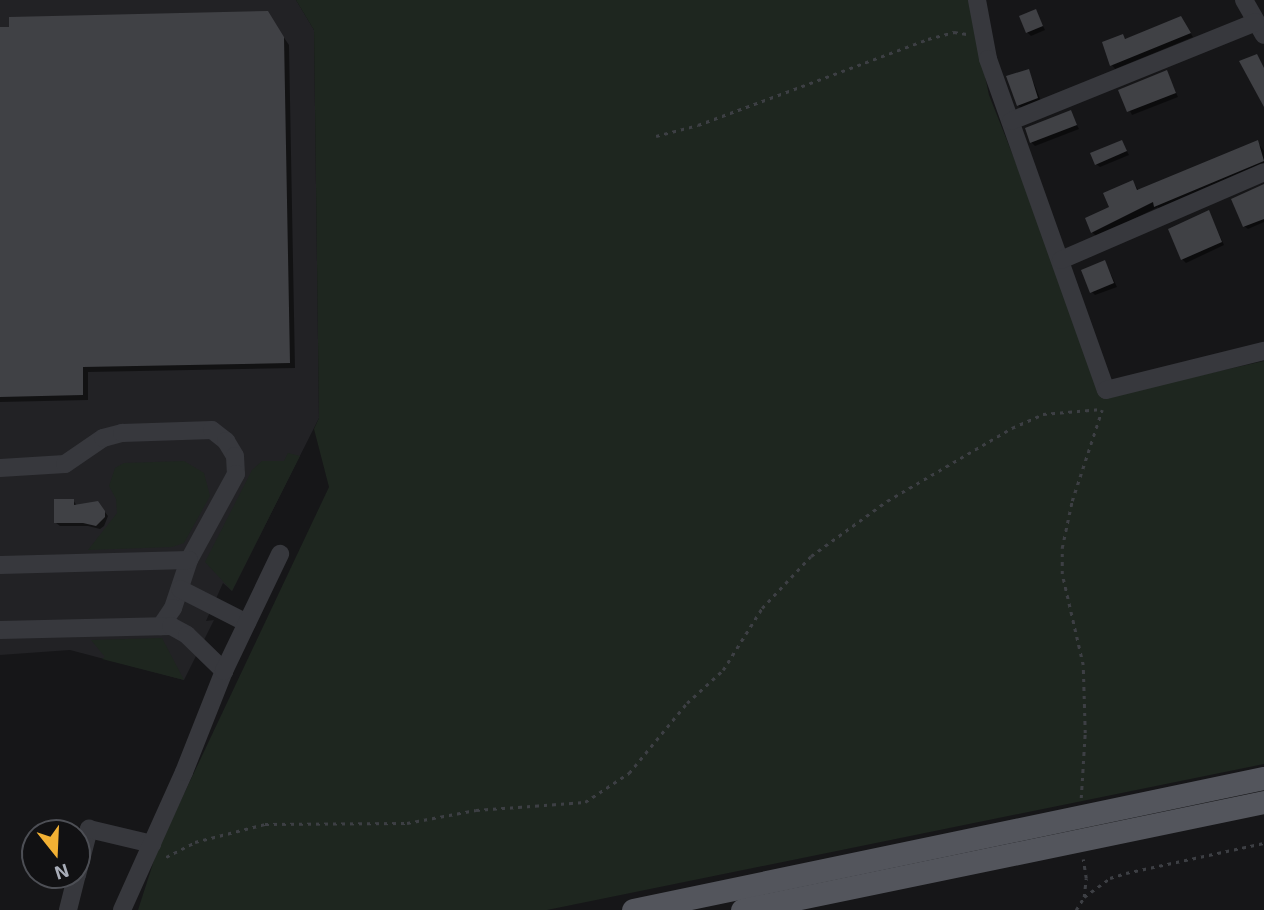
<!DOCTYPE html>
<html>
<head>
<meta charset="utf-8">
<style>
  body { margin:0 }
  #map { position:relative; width:1264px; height:910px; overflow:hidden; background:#161618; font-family:"Exo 2",sans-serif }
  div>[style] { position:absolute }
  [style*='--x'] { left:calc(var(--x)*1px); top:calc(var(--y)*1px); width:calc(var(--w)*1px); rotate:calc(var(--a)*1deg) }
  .built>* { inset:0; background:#222225 }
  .green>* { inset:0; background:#1e261f }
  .shadow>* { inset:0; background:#0007 }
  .building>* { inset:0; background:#404145 }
  .path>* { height:2.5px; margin-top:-1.25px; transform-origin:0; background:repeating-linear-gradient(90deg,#3d3f44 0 3.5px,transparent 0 8.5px) }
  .minor>* { height:18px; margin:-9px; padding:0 9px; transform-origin:9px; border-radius:9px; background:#37383d }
  .major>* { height:23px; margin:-11.5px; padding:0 11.5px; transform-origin:11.5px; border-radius:11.5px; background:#53555c }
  span { translate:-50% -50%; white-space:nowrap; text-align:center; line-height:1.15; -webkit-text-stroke:7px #111113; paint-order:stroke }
  .north { position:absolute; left:21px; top:819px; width:70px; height:70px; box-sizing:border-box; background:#111113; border:2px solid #4d4f55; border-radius:50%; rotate:162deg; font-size:19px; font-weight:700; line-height:28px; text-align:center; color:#a8adb8 }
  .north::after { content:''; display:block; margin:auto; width:24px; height:32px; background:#f2b134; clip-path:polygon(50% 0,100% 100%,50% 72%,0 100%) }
</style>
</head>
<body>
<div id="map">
  <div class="built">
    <i style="clip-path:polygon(0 0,296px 0,314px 30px,319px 418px,232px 591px,223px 583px,206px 621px,214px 620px,184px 680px,70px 650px,0 655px)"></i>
  </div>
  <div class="green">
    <i style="clip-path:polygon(296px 0,969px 0,989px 95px,1108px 396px,1264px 361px,1264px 764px,547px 910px,138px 910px,157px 851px,329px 487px,314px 429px,319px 418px,314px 30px)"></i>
    <i style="clip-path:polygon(288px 453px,300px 456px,232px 591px,205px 562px,252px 470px,262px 461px,284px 461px)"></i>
    <i style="clip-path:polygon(184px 461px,204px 473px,210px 496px,184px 543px,172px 547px,88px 550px,117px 513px,116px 499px,109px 486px,115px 468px,124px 463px)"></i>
    <i style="clip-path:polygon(162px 638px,184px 680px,102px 659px,105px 657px,91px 640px)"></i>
  </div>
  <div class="shadow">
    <i style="clip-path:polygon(1035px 11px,1045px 30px,1031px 36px,1027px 32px)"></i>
    <i style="clip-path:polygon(267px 13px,289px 45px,295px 368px,88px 372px,88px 400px,0 402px,0 28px)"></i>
    <i style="clip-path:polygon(1181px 18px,1193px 37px,1115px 69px,1112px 65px,1104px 43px,1122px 36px,1126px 39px)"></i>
    <i style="clip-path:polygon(1029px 71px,1041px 101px,1022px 109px,1018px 105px)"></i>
    <i style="clip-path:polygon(1166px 72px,1178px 97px,1132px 115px,1120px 91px)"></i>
    <i style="clip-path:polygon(1070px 112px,1079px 129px,1035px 146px,1032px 143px,1027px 129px)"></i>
    <i style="clip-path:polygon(1122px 142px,1129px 155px,1100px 167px,1096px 164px)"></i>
    <i style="clip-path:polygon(1257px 142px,1264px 151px,1264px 169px,1161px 211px,1158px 207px,1097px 237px,1092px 232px,1133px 182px,1139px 191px)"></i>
    <i style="clip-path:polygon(1264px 185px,1264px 222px,1248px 229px,1244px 226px)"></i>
    <i style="clip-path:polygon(1209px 212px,1224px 245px,1186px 263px,1182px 259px)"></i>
    <i style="clip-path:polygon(1105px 262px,1117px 287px,1095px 295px,1092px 292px)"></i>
    <i style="clip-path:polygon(73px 500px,77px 506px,101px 507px,108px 516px,104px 526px,100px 529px,88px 526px,60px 526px,56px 523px)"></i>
  </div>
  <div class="building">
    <i style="clip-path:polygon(1036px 9px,1043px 26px,1026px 33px,1019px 16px)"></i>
    <i style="clip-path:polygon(268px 11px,284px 37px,290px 363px,83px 367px,83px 395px,0 397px,0 27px,9px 27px,9px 17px)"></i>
    <i style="clip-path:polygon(1181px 16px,1191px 33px,1110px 66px,1102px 42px,1123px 34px,1125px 39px)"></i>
    <i style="clip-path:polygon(1257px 54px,1264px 68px,1264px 107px,1239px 61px)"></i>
    <i style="clip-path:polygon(1029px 69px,1038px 98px,1017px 106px,1006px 76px)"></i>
    <i style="clip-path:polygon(1167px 70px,1176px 93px,1127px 112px,1118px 90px)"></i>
    <i style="clip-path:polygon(1071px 110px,1077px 125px,1030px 143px,1025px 128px)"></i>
    <i style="clip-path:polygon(1122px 140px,1127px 151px,1095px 165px,1090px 153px)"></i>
    <i style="clip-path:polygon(1258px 140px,1264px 161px,1154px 207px,1153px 202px,1091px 233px,1085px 218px,1109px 207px,1103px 193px,1133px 180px,1137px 190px)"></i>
    <i style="clip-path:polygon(1264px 184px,1264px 219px,1243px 227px,1231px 199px)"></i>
    <i style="clip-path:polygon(1209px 210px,1222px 242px,1181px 260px,1168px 229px)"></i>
    <i style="clip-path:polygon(1105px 260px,1114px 283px,1090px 293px,1081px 270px)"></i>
    <i style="clip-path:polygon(54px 499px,74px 499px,74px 505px,98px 501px,105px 511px,105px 517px,96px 526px,83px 523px,54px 523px)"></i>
  </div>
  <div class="path">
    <i style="--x:656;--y:136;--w:43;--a:-14.7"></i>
    <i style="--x:698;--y:125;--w:246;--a:-20.5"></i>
    <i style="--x:928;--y:39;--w:27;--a:-15"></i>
    <i style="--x:954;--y:32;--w:13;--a:9"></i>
    <i style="--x:1081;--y:798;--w:65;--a:-86.5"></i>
    <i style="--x:1085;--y:733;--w:68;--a:-91.7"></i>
    <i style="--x:1083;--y:665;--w:93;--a:-103"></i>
    <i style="--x:1062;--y:574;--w:26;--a:-90"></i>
    <i style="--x:1062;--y:548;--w:48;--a:-78"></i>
    <i style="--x:1072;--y:501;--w:96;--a:-71.8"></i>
    <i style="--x:166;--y:857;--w:33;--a:-27"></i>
    <i style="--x:195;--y:842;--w:72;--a:-14.4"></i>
    <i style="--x:265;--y:824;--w:142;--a:-0.4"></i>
    <i style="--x:407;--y:823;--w:70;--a:-10.7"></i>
    <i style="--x:476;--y:810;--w:109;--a:-4.2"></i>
    <i style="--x:585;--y:802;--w:53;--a:-33.4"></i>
    <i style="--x:629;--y:773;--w:91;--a:-50.4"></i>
    <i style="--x:687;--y:703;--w:49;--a:-42.5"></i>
    <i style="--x:723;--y:670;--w:73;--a:-57.8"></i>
    <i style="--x:762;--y:608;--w:71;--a:-46.7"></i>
    <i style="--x:811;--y:556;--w:94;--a:-35.9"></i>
    <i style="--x:887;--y:501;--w:145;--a:-30.3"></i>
    <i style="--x:1012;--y:428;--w:34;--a:-24"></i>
    <i style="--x:1043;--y:414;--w:59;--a:-4.8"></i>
    <i style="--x:1084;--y:897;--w:32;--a:-36"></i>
    <i style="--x:1110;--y:878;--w:17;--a:-17"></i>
    <i style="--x:1126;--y:873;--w:141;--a:-12.3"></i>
    <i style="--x:1076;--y:910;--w:15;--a:-58"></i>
    <i style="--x:1084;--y:897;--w:19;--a:-84"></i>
    <i style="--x:1086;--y:878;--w:19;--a:-99"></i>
  </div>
  <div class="minor">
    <i style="--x:977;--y:0;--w:60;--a:79.4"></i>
    <i style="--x:988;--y:59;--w:351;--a:70.4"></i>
    <i style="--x:1106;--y:390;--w:163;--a:-13.9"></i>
    <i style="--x:1244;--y:0;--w:40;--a:60.3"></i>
    <i style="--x:1011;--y:121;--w:264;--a:-22"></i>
    <i style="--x:1061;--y:260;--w:221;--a:-23.4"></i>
    <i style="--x:0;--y:468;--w:65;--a:-3.5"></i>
    <i style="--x:65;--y:464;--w:46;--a:-34.4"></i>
    <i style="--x:103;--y:438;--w:20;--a:-15"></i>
    <i style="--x:122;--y:433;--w:90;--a:-1.9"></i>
    <i style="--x:212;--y:430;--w:18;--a:38"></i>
    <i style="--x:226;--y:441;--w:17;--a:59"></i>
    <i style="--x:235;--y:456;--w:18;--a:87"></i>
    <i style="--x:236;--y:474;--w:98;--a:118.7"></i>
    <i style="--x:189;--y:560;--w:51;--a:108.4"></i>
    <i style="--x:173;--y:608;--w:22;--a:124"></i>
    <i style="--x:0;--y:565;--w:189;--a:-1.5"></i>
    <i style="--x:180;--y:589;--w:75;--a:26.9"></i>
    <i style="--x:0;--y:630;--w:171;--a:-1.3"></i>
    <i style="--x:171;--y:626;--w:18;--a:29"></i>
    <i style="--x:187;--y:635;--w:52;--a:44.2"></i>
    <i style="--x:77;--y:875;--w:48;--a:-75.4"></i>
    <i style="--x:89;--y:829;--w:65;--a:13.4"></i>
    <i style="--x:68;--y:910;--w:36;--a:-76"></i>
    <i style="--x:122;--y:910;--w:151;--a:-65.8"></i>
    <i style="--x:184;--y:772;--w:109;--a:-68.4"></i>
    <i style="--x:224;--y:671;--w:130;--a:-64.4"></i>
  </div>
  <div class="major">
    <i style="--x:633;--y:910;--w:645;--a:-11.82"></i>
    <i style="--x:742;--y:910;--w:533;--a:-11.69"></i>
  </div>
  <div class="north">N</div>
</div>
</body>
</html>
